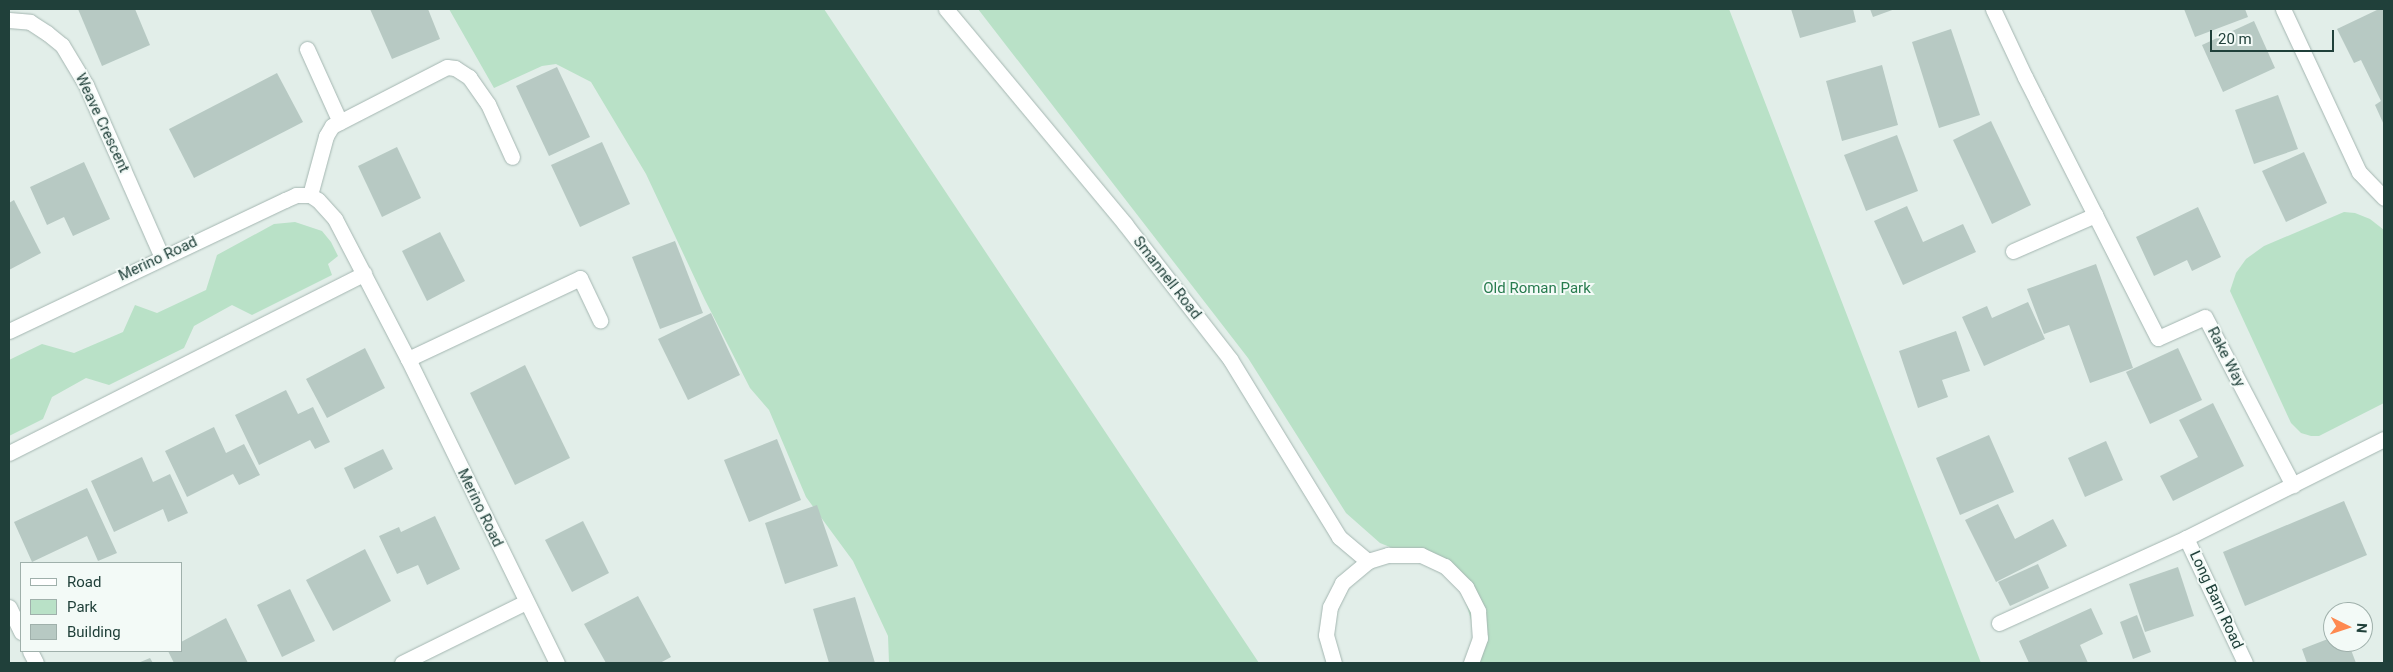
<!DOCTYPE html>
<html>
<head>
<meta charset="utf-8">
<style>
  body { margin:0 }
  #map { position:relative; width:2393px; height:672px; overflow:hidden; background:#e2eee9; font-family:Roboto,sans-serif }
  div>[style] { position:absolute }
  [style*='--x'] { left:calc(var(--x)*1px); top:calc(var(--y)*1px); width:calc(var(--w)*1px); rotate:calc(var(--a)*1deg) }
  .green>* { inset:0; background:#b9e1c7 }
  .building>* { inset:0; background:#b7c9c3 }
  .roads { filter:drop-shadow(0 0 1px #a4b6b1) drop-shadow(0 0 1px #a4b6b1) }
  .service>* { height:15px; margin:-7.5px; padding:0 7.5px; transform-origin:7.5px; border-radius:7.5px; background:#fff }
  .pedestrian>* { height:15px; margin:-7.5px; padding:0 7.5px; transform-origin:7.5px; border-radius:7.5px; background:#fff }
  .minor>* { height:15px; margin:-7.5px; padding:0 7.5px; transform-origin:7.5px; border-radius:7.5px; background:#fff }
  .tertiary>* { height:15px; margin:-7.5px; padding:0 7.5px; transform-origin:7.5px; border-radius:7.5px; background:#fff }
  span { translate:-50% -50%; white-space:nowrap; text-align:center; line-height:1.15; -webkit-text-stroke:4px #f3faf7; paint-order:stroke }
  .street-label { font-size:15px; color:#20403a }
  .park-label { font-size:15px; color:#277b4e }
  .frame { position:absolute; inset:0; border:10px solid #20403a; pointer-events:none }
  .legend { position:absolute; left:20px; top:562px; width:162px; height:90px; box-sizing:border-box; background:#f3faf7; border:1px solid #9fb0ab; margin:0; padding:6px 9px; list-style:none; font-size:15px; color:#20403a }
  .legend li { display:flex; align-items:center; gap:10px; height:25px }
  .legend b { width:25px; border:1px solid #9fb0ab }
  .north { position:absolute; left:2323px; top:602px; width:50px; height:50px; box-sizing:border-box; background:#f3faf7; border:1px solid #9fb0ab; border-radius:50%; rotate:94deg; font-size:14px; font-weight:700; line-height:20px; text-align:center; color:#20403a }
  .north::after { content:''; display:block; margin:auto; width:18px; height:22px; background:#fe8950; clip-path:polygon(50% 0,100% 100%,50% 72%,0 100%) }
  .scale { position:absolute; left:2210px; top:30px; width:124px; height:22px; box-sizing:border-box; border:2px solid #20403a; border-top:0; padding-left:6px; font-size:15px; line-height:18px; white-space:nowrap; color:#20403a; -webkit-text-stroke:4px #f3faf7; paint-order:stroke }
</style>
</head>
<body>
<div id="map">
  <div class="green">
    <i style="clip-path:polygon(449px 9px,824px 9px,1259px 663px,889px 663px,888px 636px,853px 561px,806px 497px,769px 410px,750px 388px,705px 300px,646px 174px,591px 82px,556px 64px,542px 66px,494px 88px)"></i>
    <i style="clip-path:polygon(978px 9px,1729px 9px,1981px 663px,1476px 663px,1473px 627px,1464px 596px,1444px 569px,1380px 543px,1346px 513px,1248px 358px)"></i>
    <i style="clip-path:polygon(2344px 212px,2355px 213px,2370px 219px,2384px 230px,2384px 403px,2319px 436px,2311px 436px,2301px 433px,2291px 423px,2230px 291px,2236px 273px,2246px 259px,2264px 246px)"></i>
    <i style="clip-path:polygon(295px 222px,322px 231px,331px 242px,338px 256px,328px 264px,332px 275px,252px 315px,232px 305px,194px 326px,184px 348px,109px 385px,86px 378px,52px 397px,43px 419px,9px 436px,9px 360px,42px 344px,74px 353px,123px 332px,135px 305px,157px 313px,206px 290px,217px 255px,274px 224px)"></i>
  </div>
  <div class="building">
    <i style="clip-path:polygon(78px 9px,135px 9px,150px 45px,102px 66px)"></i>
    <i style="clip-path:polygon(370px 9px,428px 9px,440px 39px,392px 59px)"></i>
    <i style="clip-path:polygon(1791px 9px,1853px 9px,1856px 22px,1800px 38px)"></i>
    <i style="clip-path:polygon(1870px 9px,1895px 9px,1873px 17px)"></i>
    <i style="clip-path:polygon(2184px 9px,2245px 9px,2248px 17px,2195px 37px)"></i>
    <i style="clip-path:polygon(2379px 9px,2384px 9px,2384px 125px,2375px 105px,2381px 101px,2361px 60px,2354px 63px,2337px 29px)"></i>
    <i style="clip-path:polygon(2254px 21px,2275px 68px,2223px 92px,2202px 45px)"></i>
    <i style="clip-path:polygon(1951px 29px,1980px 115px,1939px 128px,1912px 42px)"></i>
    <i style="clip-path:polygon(1882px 65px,1898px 125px,1842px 141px,1826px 81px)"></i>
    <i style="clip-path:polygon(557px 67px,590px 137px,549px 156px,516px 86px)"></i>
    <i style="clip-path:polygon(277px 73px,303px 122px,194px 178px,169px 129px)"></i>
    <i style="clip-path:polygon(2278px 95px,2298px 149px,2254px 164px,2235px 110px)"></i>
    <i style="clip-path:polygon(1991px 121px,2031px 205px,1992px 224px,1953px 140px)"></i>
    <i style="clip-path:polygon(1897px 135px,1918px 191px,1866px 211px,1844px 155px)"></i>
    <i style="clip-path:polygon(602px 142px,630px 204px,580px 227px,551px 165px)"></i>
    <i style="clip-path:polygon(397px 147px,421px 198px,382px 217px,358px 166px)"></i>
    <i style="clip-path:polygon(2304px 152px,2327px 203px,2286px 222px,2262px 171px)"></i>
    <i style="clip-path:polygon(84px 162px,110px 219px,73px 236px,64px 217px,47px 225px,30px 187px)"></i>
    <i style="clip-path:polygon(14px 200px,41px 253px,9px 270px,9px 203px)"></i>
    <i style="clip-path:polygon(1907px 206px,1923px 242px,1963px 224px,1976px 252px,1903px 285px,1874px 221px)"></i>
    <i style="clip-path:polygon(2198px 207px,2221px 257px,2192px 271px,2187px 260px,2154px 276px,2136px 237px)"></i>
    <i style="clip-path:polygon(440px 232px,465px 281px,427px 301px,402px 251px)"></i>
    <i style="clip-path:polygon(675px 241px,703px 313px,660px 329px,632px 257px)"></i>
    <i style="clip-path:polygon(2096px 264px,2133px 368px,2090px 383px,2069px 325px,2044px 334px,2027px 289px)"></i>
    <i style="clip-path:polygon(2028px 302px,2045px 339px,1984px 366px,1962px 317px,1987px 306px,1992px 318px)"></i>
    <i style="clip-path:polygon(711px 313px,740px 375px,688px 400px,658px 339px)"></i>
    <i style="clip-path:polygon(1956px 331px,1970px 371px,1942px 380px,1948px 397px,1918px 408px,1899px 351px)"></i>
    <i style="clip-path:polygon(365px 348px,385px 388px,327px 418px,306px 379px)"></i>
    <i style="clip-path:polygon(2178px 348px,2202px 400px,2150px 424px,2126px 372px)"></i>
    <i style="clip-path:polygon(525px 365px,570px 458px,515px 485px,470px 393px)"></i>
    <i style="clip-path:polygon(286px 390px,298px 414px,313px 407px,330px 442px,315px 449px,310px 440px,259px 465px,235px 415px)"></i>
    <i style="clip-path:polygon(2213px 403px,2244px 466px,2173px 501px,2160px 476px,2198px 457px,2179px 420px)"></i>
    <i style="clip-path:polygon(214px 427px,226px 453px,244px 444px,260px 475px,239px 485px,233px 474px,187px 497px,165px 451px)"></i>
    <i style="clip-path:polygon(1989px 435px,2014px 492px,1960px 515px,1936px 458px)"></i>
    <i style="clip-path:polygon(777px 439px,801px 500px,749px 522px,724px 460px)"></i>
    <i style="clip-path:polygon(2106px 441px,2123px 480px,2085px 497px,2068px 458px)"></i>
    <i style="clip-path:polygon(383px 449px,393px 469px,354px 489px,344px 468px)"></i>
    <i style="clip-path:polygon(142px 457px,153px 482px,170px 474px,188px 513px,168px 522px,163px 509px,114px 532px,91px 481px)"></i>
    <i style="clip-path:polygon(87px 488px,117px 553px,98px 561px,87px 536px,32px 562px,14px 522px)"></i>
    <i style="clip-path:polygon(2344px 501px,2367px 555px,2245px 606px,2223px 552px)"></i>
    <i style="clip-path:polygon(1998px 504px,2015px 539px,2053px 519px,2067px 546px,1996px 582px,1965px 520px)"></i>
    <i style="clip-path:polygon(817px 505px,838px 566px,785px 584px,765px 523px)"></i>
    <i style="clip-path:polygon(435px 516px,460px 569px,427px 585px,418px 565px,397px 574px,379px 536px,399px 527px,401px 532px)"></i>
    <i style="clip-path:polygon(583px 521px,609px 573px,572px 592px,545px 540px)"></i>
    <i style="clip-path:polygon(365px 549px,391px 601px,333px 631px,306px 580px)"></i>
    <i style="clip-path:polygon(2038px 564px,2049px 588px,2010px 606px,1998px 582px)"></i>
    <i style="clip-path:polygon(2178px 567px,2194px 616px,2145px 632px,2129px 584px)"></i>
    <i style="clip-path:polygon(290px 589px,315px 641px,282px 657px,257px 605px)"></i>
    <i style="clip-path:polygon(638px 596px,671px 657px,660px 663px,606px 663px,584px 624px)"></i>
    <i style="clip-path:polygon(855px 597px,875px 663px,829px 663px,813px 609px)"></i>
    <i style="clip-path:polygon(2091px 608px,2103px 634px,2080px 645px,2088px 663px,2029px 663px,2019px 641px)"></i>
    <i style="clip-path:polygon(2137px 615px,2151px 652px,2133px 659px,2120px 622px)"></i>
    <i style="clip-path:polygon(226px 618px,248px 663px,174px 663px,168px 651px,181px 651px,181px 642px)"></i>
    <i style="clip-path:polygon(2333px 637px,2333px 642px,2348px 642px,2356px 663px,2307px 663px,2302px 649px)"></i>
    <i style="clip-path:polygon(150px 658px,153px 663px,138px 663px)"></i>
  </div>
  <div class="roads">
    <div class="service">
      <i style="--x:307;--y:49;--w:80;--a:65.7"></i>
      <i style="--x:310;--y:195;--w:61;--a:-74.8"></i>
      <i style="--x:326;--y:136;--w:12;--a:-59"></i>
      <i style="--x:332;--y:126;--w:129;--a:-27.2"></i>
      <i style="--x:447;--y:67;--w:8;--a:7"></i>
      <i style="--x:455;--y:68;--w:17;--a:33"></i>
      <i style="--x:469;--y:77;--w:33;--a:55"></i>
      <i style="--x:488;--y:104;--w:58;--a:65.6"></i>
      <i style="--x:408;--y:359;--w:190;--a:-25.2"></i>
      <i style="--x:580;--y:278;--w:47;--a:64.5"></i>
      <i style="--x:9;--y:453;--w:398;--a:-26.8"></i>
    </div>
    <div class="pedestrian">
      <i style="--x:2025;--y:77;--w:27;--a:63"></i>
    </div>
    <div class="minor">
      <i style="--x:1993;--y:9;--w:75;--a:64.8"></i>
      <i style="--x:2283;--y:9;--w:180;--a:65"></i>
      <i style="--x:2359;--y:172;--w:36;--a:46"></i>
      <i style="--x:9;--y:20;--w:21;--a:5"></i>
      <i style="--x:30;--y:22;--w:20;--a:33"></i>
      <i style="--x:47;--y:33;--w:19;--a:39"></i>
      <i style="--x:62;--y:45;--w:47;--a:59"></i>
      <i style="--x:86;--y:85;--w:188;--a:66.2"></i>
      <i style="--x:2037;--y:101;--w:266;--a:63"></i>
      <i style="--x:2158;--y:338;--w:51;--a:-24.1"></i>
      <i style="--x:2205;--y:317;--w:190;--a:62.4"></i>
      <i style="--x:2013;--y:251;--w:90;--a:-23.7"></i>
      <i style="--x:9;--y:331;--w:306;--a:-25.4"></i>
      <i style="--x:285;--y:200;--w:12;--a:-24"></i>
      <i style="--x:296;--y:195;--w:14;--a:0"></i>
      <i style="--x:310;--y:195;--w:9;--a:32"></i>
      <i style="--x:318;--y:200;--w:25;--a:48"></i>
      <i style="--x:335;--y:219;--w:158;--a:62.5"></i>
      <i style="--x:408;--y:359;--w:339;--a:63.9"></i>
      <i style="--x:2186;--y:538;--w:138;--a:64.7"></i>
      <i style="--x:9;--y:607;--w:28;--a:64"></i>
      <i style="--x:1999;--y:623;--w:205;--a:-24.4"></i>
      <i style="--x:2186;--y:538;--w:221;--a:-26.6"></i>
      <i style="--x:30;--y:651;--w:13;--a:63"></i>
      <i style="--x:402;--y:663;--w:138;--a:-26.2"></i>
    </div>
    <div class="tertiary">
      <i style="--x:946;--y:9;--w:280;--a:50.2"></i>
      <i style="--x:1125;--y:224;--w:171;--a:52.1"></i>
      <i style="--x:1230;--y:359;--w:209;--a:58.5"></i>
      <i style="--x:1339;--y:537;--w:38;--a:40"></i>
      <i style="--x:1334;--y:663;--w:29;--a:-106"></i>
      <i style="--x:1326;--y:635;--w:28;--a:-82"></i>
      <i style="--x:1330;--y:607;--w:27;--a:-63"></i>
      <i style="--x:1342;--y:583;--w:34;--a:-40"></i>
      <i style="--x:1368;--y:561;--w:21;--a:-17"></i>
      <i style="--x:1388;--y:555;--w:33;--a:0"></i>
      <i style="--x:1421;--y:555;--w:26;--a:25"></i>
      <i style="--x:1445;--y:566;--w:30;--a:45"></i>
      <i style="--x:1466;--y:587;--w:27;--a:63"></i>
      <i style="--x:1478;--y:611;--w:27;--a:86"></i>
      <i style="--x:1480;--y:638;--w:27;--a:110"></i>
    </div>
  </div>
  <div class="street-label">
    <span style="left:102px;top:123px;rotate:65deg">Weave Crescent</span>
    <span style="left:158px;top:259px;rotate:-25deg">Merino Road</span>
    <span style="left:1167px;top:278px;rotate:52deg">Smannell Road</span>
    <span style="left:2226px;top:357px;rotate:63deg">Rake Way</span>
    <span style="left:480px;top:508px;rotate:64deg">Merino Road</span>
    <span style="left:2216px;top:600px;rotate:65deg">Long Barn Road</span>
  </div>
  <div class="park-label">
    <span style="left:1537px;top:289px">Old Roman Park</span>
  </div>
  <div class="frame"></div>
  <ul class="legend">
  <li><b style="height:6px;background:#fff"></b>Road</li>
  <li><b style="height:14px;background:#b9e1c7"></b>Park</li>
  <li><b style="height:14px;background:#b7c9c3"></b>Building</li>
  </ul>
  <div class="north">N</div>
  <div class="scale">20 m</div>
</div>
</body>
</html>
